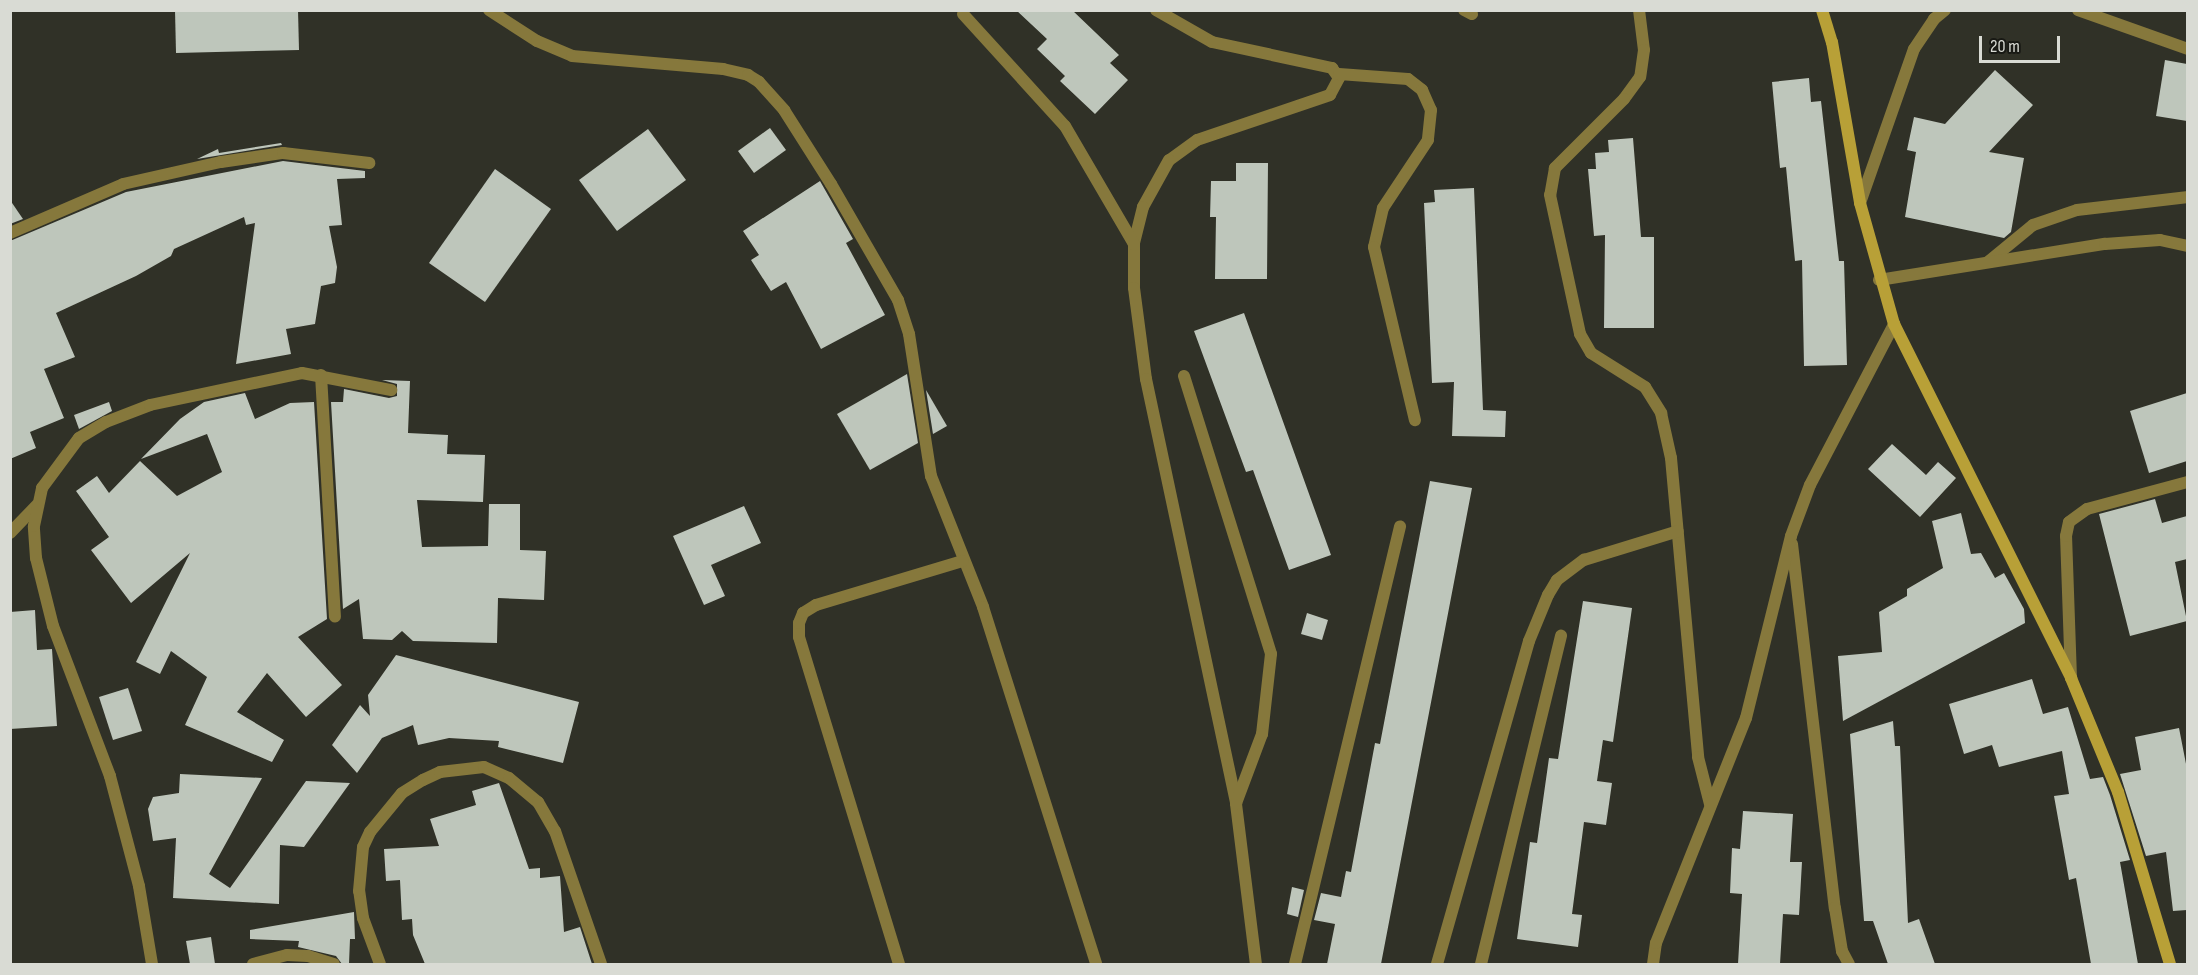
<!DOCTYPE html>
<html>
<head>
<meta charset="utf-8">
<style>
  body { margin:0 }
  #map { position:relative; width:2198px; height:975px; overflow:hidden; background:#303127; font-family:"Sofia Sans Condensed",sans-serif }
  div>[style] { position:absolute }
  [style*='--x'] { left:calc(var(--x)*1px); top:calc(var(--y)*1px); width:calc(var(--w)*1px); rotate:calc(var(--a)*1deg) }
  .building>* { inset:0; background:#bec6bb }
  .street>* { height:12px; margin:-6px; padding:0 6px; transform-origin:6px; border-radius:6px; background:#86783c }
  .secondary>* { height:12px; margin:-6px; padding:0 6px; transform-origin:6px; border-radius:6px; background:#b8a037 }
  span { translate:-50% -50%; white-space:nowrap; text-align:center; line-height:1.15; -webkit-text-stroke:6px #181914; paint-order:stroke }
  .frame { position:absolute; inset:0; border:12px solid #d9dbd4; pointer-events:none }
  .scale { position:absolute; left:1979px; top:36px; width:81px; height:27px; box-sizing:border-box; border:3px solid #d9dbd4; border-top:0; padding-left:8px; font-size:18px; line-height:21px; white-space:nowrap; color:#d9dbd4; -webkit-text-stroke:4px #181914; paint-order:stroke }
</style>
</head>
<body>
<div id="map">
  <div class="building">
    <i style="clip-path:polygon(175px 10px,298px 10px,299px 50px,176px 53px)"></i>
    <i style="clip-path:polygon(1016px 10px,1072px 10px,1119px 55px,1110px 63px,1128px 80px,1095px 114px,1060px 81px,1065px 76px,1037px 49px,1047px 39px)"></i>
    <i style="clip-path:polygon(2165px 60px,2187px 64px,2187px 121px,2156px 116px)"></i>
    <i style="clip-path:polygon(1995px 70px,2033px 105px,1989px 152px,2024px 158px,2011px 232px,2004px 238px,1905px 217px,1916px 152px,1907px 150px,1914px 117px,1945px 124px)"></i>
    <i style="clip-path:polygon(1809px 78px,1811px 102px,1821px 101px,1839px 261px,1844px 261px,1847px 365px,1804px 366px,1802px 260px,1795px 261px,1786px 167px,1780px 168px,1772px 82px)"></i>
    <i style="clip-path:polygon(770px 128px,786px 150px,754px 173px,738px 151px)"></i>
    <i style="clip-path:polygon(648px 129px,686px 180px,617px 231px,579px 180px)"></i>
    <i style="clip-path:polygon(1633px 138px,1641px 237px,1654px 237px,1654px 328px,1604px 328px,1605px 235px,1594px 236px,1588px 169px,1596px 169px,1595px 153px,1609px 152px,1608px 140px)"></i>
    <i style="clip-path:polygon(281px 143px,282px 145px,197px 159px,218px 149px,219px 153px)"></i>
    <i style="clip-path:polygon(283px 161px,365px 171px,365px 178px,337px 179px,342px 225px,329px 226px,337px 267px,335px 283px,321px 286px,315px 324px,286px 329px,291px 354px,236px 364px,255px 223px,246px 225px,244px 217px,174px 249px,171px 256px,136px 276px,56px 313px,75px 357px,44px 369px,64px 418px,30px 432px,36px 448px,10px 459px,10px 241px,126px 192px)"></i>
    <i style="clip-path:polygon(1236px 163px,1268px 163px,1267px 279px,1215px 279px,1216px 217px,1210px 217px,1211px 181px,1236px 181px)"></i>
    <i style="clip-path:polygon(495px 169px,551px 209px,485px 302px,429px 263px)"></i>
    <i style="clip-path:polygon(820px 181px,853px 239px,846px 243px,885px 315px,821px 349px,786px 282px,771px 291px,751px 260px,759px 255px,743px 231px)"></i>
    <i style="clip-path:polygon(1474px 188px,1483px 410px,1506px 411px,1505px 437px,1452px 436px,1454px 382px,1432px 383px,1424px 203px,1435px 202px,1434px 190px)"></i>
    <i style="clip-path:polygon(10px 200px,23px 219px,10px 224px)"></i>
    <i style="clip-path:polygon(1244px 313px,1331px 555px,1289px 570px,1253px 470px,1246px 472px,1194px 331px)"></i>
    <i style="clip-path:polygon(907px 374px,918px 443px,870px 470px,837px 414px)"></i>
    <i style="clip-path:polygon(382px 380px,410px 381px,408px 433px,448px 435px,447px 454px,485px 455px,483px 502px,417px 500px,422px 547px,488px 546px,489px 504px,520px 504px,520px 550px,546px 551px,544px 600px,498px 598px,497px 643px,413px 641px,402px 631px,392px 640px,363px 639px,359px 599px,343px 609px,331px 402px,343px 402px,344px 389px,389px 398px,397px 396px,397px 384px)"></i>
    <i style="clip-path:polygon(926px 390px,947px 426px,933px 434px)"></i>
    <i style="clip-path:polygon(245px 393px,255px 419px,290px 403px,314px 402px,327px 619px,298px 637px,342px 685px,306px 717px,267px 673px,237px 712px,284px 740px,272px 762px,185px 725px,207px 677px,171px 651px,160px 674px,136px 662px,190px 553px,131px 603px,91px 550px,109px 537px,76px 491px,97px 476px,109px 493px,140px 461px,177px 496px,222px 472px,207px 434px,141px 459px,180px 419px,204px 402px)"></i>
    <i style="clip-path:polygon(2187px 393px,2187px 461px,2149px 473px,2130px 411px)"></i>
    <i style="clip-path:polygon(109px 402px,112px 411px,79px 429px,74px 415px)"></i>
    <i style="clip-path:polygon(1892px 444px,1926px 475px,1938px 462px,1956px 478px,1920px 517px,1868px 469px)"></i>
    <i style="clip-path:polygon(1430px 481px,1472px 488px,1381px 964px,1327px 964px,1335px 924px,1314px 920px,1321px 893px,1341px 897px,1346px 871px,1351px 872px,1375px 743px,1380px 744px)"></i>
    <i style="clip-path:polygon(2155px 499px,2162px 523px,2187px 516px,2187px 559px,2175px 562px,2187px 621px,2130px 636px,2099px 514px)"></i>
    <i style="clip-path:polygon(744px 506px,761px 543px,711px 565px,725px 596px,704px 605px,673px 536px)"></i>
    <i style="clip-path:polygon(1961px 513px,1971px 554px,1981px 553px,1995px 578px,2004px 573px,2024px 609px,2025px 623px,1843px 721px,1838px 656px,1882px 652px,1879px 612px,1907px 596px,1907px 589px,1943px 568px,1932px 521px)"></i>
    <i style="clip-path:polygon(1583px 601px,1632px 608px,1613px 742px,1603px 740px,1597px 781px,1612px 783px,1606px 825px,1584px 822px,1572px 914px,1582px 915px,1578px 947px,1517px 939px,1530px 842px,1537px 843px,1549px 758px,1558px 759px)"></i>
    <i style="clip-path:polygon(35px 610px,37px 650px,52px 649px,57px 726px,10px 729px,10px 612px)"></i>
    <i style="clip-path:polygon(1307px 613px,1328px 620px,1322px 640px,1301px 634px)"></i>
    <i style="clip-path:polygon(396px 655px,579px 702px,563px 763px,498px 747px,499px 741px,449px 738px,418px 745px,413px 725px,382px 738px,357px 773px,332px 745px,360px 705px,370px 716px,368px 695px)"></i>
    <i style="clip-path:polygon(2032px 679px,2043px 714px,2068px 707px,2090px 779px,2103px 777px,2110px 795px,2130px 860px,2120px 862px,2138px 964px,2091px 964px,2076px 878px,2069px 880px,2054px 796px,2069px 794px,2062px 751px,1999px 767px,1992px 745px,1964px 754px,1949px 704px)"></i>
    <i style="clip-path:polygon(128px 688px,142px 731px,113px 740px,99px 697px)"></i>
    <i style="clip-path:polygon(1893px 721px,1895px 746px,1900px 746px,1908px 923px,1919px 919px,1935px 964px,1888px 964px,1873px 921px,1864px 921px,1850px 734px)"></i>
    <i style="clip-path:polygon(2179px 728px,2187px 769px,2187px 910px,2173px 911px,2166px 852px,2146px 856px,2120px 774px,2141px 770px,2135px 737px)"></i>
    <i style="clip-path:polygon(180px 774px,262px 778px,209px 874px,230px 888px,306px 781px,350px 783px,304px 847px,280px 845px,279px 904px,173px 898px,176px 838px,153px 841px,148px 809px,153px 797px,179px 793px)"></i>
    <i style="clip-path:polygon(499px 783px,529px 869px,540px 868px,540px 878px,560px 876px,564px 932px,580px 927px,592px 964px,425px 964px,413px 935px,412px 919px,402px 920px,400px 880px,386px 881px,384px 849px,439px 846px,430px 819px,476px 805px,472px 791px)"></i>
    <i style="clip-path:polygon(1743px 811px,1793px 814px,1790px 862px,1802px 862px,1799px 915px,1783px 914px,1780px 964px,1738px 964px,1742px 894px,1730px 893px,1732px 848px,1740px 849px)"></i>
    <i style="clip-path:polygon(1292px 887px,1304px 890px,1298px 917px,1287px 914px)"></i>
    <i style="clip-path:polygon(354px 912px,355px 939px,350px 939px,349px 964px,342px 964px,336px 956px,298px 947px,299px 941px,250px 939px,250px 930px)"></i>
    <i style="clip-path:polygon(211px 937px,215px 964px,190px 964px,186px 941px)"></i>
  </div>
  <div class="street">
    <i style="--x:489;--y:10;--w:57;--a:32.9"></i>
    <i style="--x:537;--y:41;--w:38;--a:23"></i>
    <i style="--x:572;--y:56;--w:152;--a:4.9"></i>
    <i style="--x:723;--y:69;--w:26;--a:13"></i>
    <i style="--x:748;--y:75;--w:13;--a:32"></i>
    <i style="--x:759;--y:82;--w:38;--a:48"></i>
    <i style="--x:784;--y:110;--w:88;--a:57.6"></i>
    <i style="--x:831;--y:184;--w:134;--a:60"></i>
    <i style="--x:898;--y:300;--w:36;--a:72"></i>
    <i style="--x:909;--y:334;--w:144;--a:81.2"></i>
    <i style="--x:931;--y:476;--w:141;--a:68.3"></i>
    <i style="--x:983;--y:607;--w:374;--a:72.4"></i>
    <i style="--x:1156;--y:10;--w:64;--a:29.7"></i>
    <i style="--x:1212;--y:42;--w:123;--a:12.2"></i>
    <i style="--x:1332;--y:68;--w:12;--a:55"></i>
    <i style="--x:1339;--y:78;--w:19;--a:118"></i>
    <i style="--x:1330;--y:95;--w:140;--a:161.3"></i>
    <i style="--x:1197;--y:140;--w:34;--a:144"></i>
    <i style="--x:1169;--y:160;--w:54;--a:119"></i>
    <i style="--x:1143;--y:207;--w:38;--a:104"></i>
    <i style="--x:1134;--y:244;--w:44;--a:90"></i>
    <i style="--x:1134;--y:288;--w:92;--a:82.5"></i>
    <i style="--x:1146;--y:379;--w:434;--a:78"></i>
    <i style="--x:1236;--y:804;--w:161;--a:82.9"></i>
    <i style="--x:1464;--y:10;--w:9;--a:27"></i>
    <i style="--x:1639;--y:10;--w:40;--a:82.9"></i>
    <i style="--x:1644;--y:50;--w:27;--a:98"></i>
    <i style="--x:1640;--y:77;--w:27;--a:126"></i>
    <i style="--x:1624;--y:99;--w:98;--a:135"></i>
    <i style="--x:1555;--y:168;--w:27;--a:100"></i>
    <i style="--x:1550;--y:195;--w:142;--a:77.8"></i>
    <i style="--x:1580;--y:334;--w:22;--a:60"></i>
    <i style="--x:1591;--y:353;--w:64;--a:32.2"></i>
    <i style="--x:1645;--y:387;--w:31;--a:58"></i>
    <i style="--x:1661;--y:413;--w:46;--a:77.5"></i>
    <i style="--x:1671;--y:458;--w:300;--a:84.8"></i>
    <i style="--x:1698;--y:757;--w:49;--a:75.7"></i>
    <i style="--x:2078;--y:10;--w:117;--a:19.5"></i>
    <i style="--x:963;--y:14;--w:151;--a:47.7"></i>
    <i style="--x:1065;--y:126;--w:137;--a:59.7"></i>
    <i style="--x:1339;--y:74;--w:69;--a:4.1"></i>
    <i style="--x:1408;--y:79;--w:18;--a:38"></i>
    <i style="--x:1422;--y:90;--w:22;--a:66"></i>
    <i style="--x:1431;--y:110;--w:30;--a:96"></i>
    <i style="--x:1428;--y:140;--w:82;--a:123.5"></i>
    <i style="--x:1383;--y:208;--w:40;--a:103"></i>
    <i style="--x:1374;--y:247;--w:178;--a:76.7"></i>
    <i style="--x:1860;--y:203;--w:163;--a:-70.7"></i>
    <i style="--x:1914;--y:49;--w:36;--a:-56"></i>
    <i style="--x:1934;--y:19;--w:14;--a:-39"></i>
    <i style="--x:10;--y:233;--w:123;--a:-23.4"></i>
    <i style="--x:123;--y:184;--w:100;--a:-12.7"></i>
    <i style="--x:221;--y:162;--w:63;--a:-8.3"></i>
    <i style="--x:283;--y:153;--w:87;--a:6.6"></i>
    <i style="--x:1988;--y:262;--w:58;--a:-39.4"></i>
    <i style="--x:2033;--y:225;--w:46;--a:-18.8"></i>
    <i style="--x:2077;--y:210;--w:112;--a:-6.7"></i>
    <i style="--x:1879;--y:280;--w:229;--a:-9.1"></i>
    <i style="--x:2105;--y:244;--w:55;--a:-4.2"></i>
    <i style="--x:2160;--y:240;--w:29;--a:12"></i>
    <i style="--x:321;--y:375;--w:242;--a:86.7"></i>
    <i style="--x:1184;--y:376;--w:291;--a:72.6"></i>
    <i style="--x:1271;--y:654;--w:81;--a:96.4"></i>
    <i style="--x:1262;--y:734;--w:74;--a:110.6"></i>
    <i style="--x:10;--y:533;--w:39;--a:-46"></i>
    <i style="--x:1792;--y:544;--w:367;--a:83.3"></i>
    <i style="--x:1835;--y:908;--w:44;--a:80.8"></i>
    <i style="--x:1842;--y:951;--w:15;--a:62"></i>
    <i style="--x:2071;--y:678;--w:142;--a:-92"></i>
    <i style="--x:2066;--y:536;--w:14;--a:-78"></i>
    <i style="--x:2069;--y:522;--w:22;--a:-36"></i>
    <i style="--x:2087;--y:509;--w:105;--a:-15"></i>
    <i style="--x:152;--y:964;--w:79;--a:-99.5"></i>
    <i style="--x:139;--y:886;--w:114;--a:-104.8"></i>
    <i style="--x:110;--y:776;--w:160;--a:-110.8"></i>
    <i style="--x:53;--y:626;--w:70;--a:-104"></i>
    <i style="--x:36;--y:558;--w:32;--a:-94"></i>
    <i style="--x:34;--y:526;--w:39;--a:-78"></i>
    <i style="--x:42;--y:488;--w:62;--a:-53.5"></i>
    <i style="--x:79;--y:438;--w:31;--a:-31"></i>
    <i style="--x:106;--y:422;--w:47;--a:-21.1"></i>
    <i style="--x:150;--y:405;--w:155;--a:-11.9"></i>
    <i style="--x:302;--y:373;--w:91;--a:10.8"></i>
    <i style="--x:253;--y:964;--w:35;--a:-15"></i>
    <i style="--x:287;--y:955;--w:21;--a:3"></i>
    <i style="--x:308;--y:956;--w:27;--a:17"></i>
    <i style="--x:380;--y:964;--w:49;--a:-110.3"></i>
    <i style="--x:363;--y:918;--w:27;--a:-98"></i>
    <i style="--x:359;--y:891;--w:44;--a:-84.8"></i>
    <i style="--x:363;--y:847;--w:17;--a:-65"></i>
    <i style="--x:370;--y:832;--w:50;--a:-50.6"></i>
    <i style="--x:402;--y:793;--w:25;--a:-32"></i>
    <i style="--x:423;--y:780;--w:19;--a:-25"></i>
    <i style="--x:440;--y:772;--w:44;--a:-6.5"></i>
    <i style="--x:484;--y:767;--w:27;--a:24"></i>
    <i style="--x:509;--y:778;--w:38;--a:40"></i>
    <i style="--x:538;--y:802;--w:34;--a:60"></i>
    <i style="--x:555;--y:831;--w:141;--a:70.9"></i>
    <i style="--x:899;--y:964;--w:342;--a:-107"></i>
    <i style="--x:799;--y:637;--w:14;--a:-90"></i>
    <i style="--x:799;--y:623;--w:11;--a:-68"></i>
    <i style="--x:803;--y:613;--w:15;--a:-32"></i>
    <i style="--x:816;--y:605;--w:153;--a:-16.7"></i>
    <i style="--x:1295;--y:964;--w:450;--a:-76.5"></i>
    <i style="--x:1437;--y:964;--w:336;--a:-74.1"></i>
    <i style="--x:1529;--y:641;--w:50;--a:-67.6"></i>
    <i style="--x:1548;--y:595;--w:17;--a:-59"></i>
    <i style="--x:1557;--y:580;--w:34;--a:-37"></i>
    <i style="--x:1584;--y:560;--w:98;--a:-17.1"></i>
    <i style="--x:1481;--y:964;--w:338;--a:-76.3"></i>
    <i style="--x:1653;--y:964;--w:21;--a:-82"></i>
    <i style="--x:1656;--y:943;--w:242;--a:-68.2"></i>
    <i style="--x:1746;--y:718;--w:187;--a:-76.1"></i>
    <i style="--x:1791;--y:536;--w:54;--a:-69.6"></i>
    <i style="--x:1810;--y:485;--w:182;--a:-62.4"></i>
  </div>
  <div class="secondary">
    <i style="--x:1822;--y:10;--w:34;--a:73"></i>
    <i style="--x:1832;--y:42;--w:163;--a:80.1"></i>
    <i style="--x:1860;--y:203;--w:126;--a:74.3"></i>
    <i style="--x:1894;--y:324;--w:396;--a:63.4"></i>
    <i style="--x:2071;--y:678;--w:123;--a:67.6"></i>
    <i style="--x:2118;--y:792;--w:180;--a:73.2"></i>
  </div>
  <div class="frame"></div>
  <div class="scale">20 m</div>
</div>
</body>
</html>
